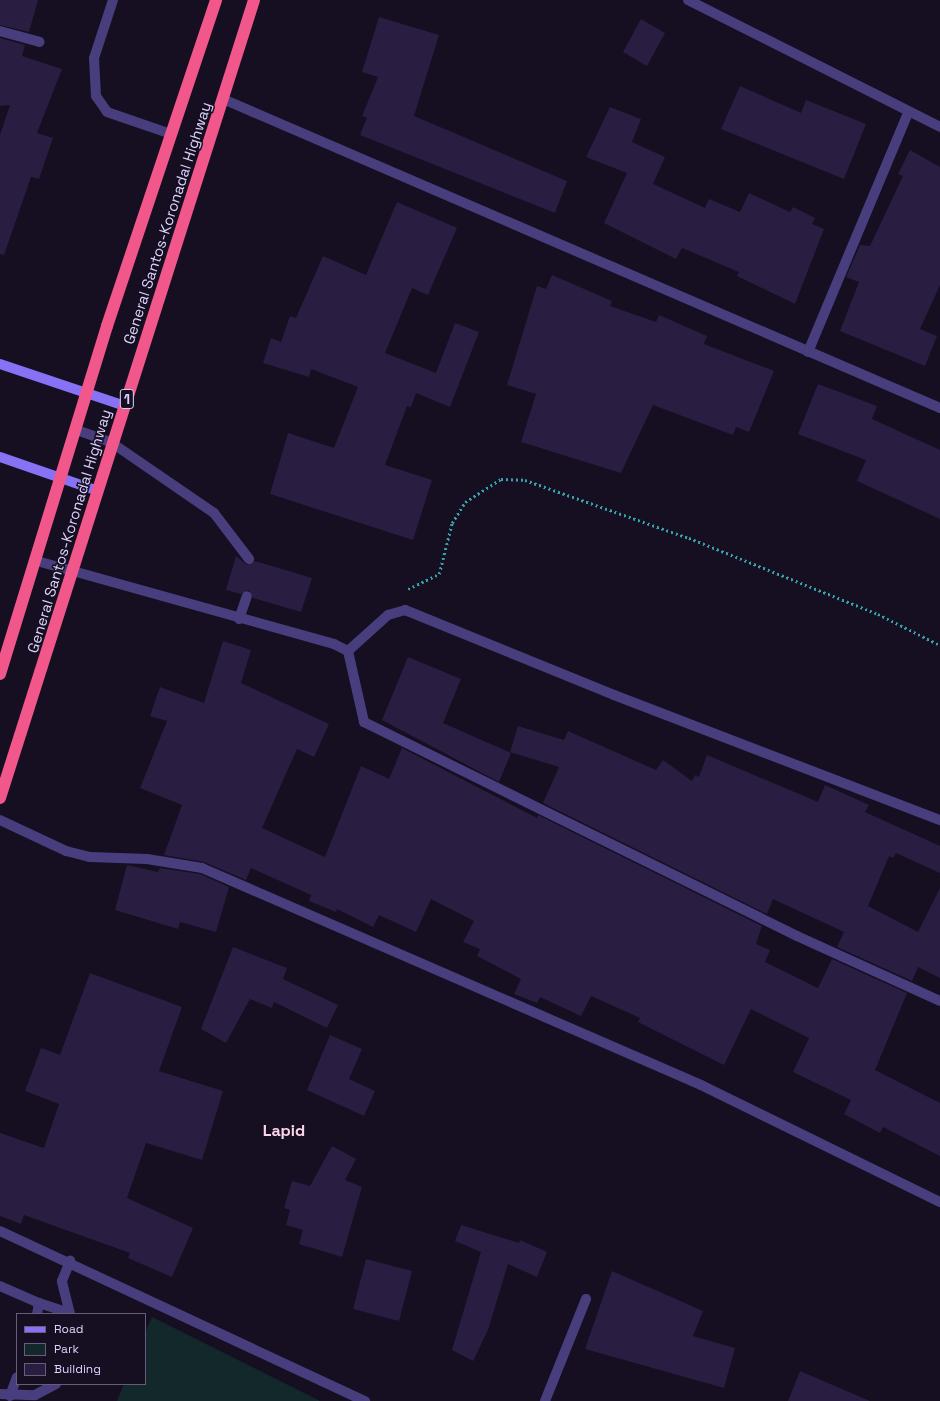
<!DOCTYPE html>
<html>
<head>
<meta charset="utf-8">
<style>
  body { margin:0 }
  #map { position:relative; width:940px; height:1401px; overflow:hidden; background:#150f21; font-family:"Space Grotesk",sans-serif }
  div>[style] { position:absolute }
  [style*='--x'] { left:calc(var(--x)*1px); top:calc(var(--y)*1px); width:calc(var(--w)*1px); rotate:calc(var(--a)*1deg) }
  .green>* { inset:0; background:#13282b }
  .building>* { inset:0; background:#291d41 }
  .path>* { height:2.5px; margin-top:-1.25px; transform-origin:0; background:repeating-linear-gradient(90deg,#37a2ab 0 2px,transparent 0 5px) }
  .lane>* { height:10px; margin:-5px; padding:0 5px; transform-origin:5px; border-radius:5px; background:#493e7d }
  .street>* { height:10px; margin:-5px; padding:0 5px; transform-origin:5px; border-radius:5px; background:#493e7d }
  .secondary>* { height:10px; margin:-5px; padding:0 5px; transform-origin:5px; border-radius:5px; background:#8771f4 }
  .highway>* { height:12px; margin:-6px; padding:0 6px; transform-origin:6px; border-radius:6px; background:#f2578c }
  span { translate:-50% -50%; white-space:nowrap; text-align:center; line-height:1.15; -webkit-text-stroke:3px #150f21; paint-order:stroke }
  .shield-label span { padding:1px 3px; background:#150f21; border:1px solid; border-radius:3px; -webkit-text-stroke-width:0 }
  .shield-label { font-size:14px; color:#ddd3fc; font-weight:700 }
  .street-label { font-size:15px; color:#ddd3fc }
  .neighbourhood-label { font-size:16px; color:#fcd5e8; font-weight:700 }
  .legend { position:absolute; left:16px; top:1313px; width:130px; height:72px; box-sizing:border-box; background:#150f21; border:1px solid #655d79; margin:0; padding:5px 7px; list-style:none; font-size:12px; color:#ddd3fc }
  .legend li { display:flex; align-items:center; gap:8px; height:20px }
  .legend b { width:20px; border:1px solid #655d79 }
</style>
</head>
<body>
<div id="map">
  <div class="green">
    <i style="clip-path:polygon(152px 1317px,320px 1401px,117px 1401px,124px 1384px,145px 1384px,145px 1333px)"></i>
  </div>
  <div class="building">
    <i style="clip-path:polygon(0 0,38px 0,29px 32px,0 25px)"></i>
    <i style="clip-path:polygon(379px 17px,439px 35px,414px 116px,567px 181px,555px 213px,360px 135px,367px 118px,362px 116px,378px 77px,362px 72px)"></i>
    <i style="clip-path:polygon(641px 19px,665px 33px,647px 66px,623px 52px)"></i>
    <i style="clip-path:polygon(0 38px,25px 45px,22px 56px,62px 69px,37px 133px,53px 138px,39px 179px,31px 177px,4px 255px,0 254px,0 135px,10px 105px,0 106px)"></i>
    <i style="clip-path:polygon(740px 86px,801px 113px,806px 100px,866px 124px,844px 179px,721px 129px)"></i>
    <i style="clip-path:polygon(610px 107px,641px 119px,632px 142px,665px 157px,653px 184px,705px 208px,709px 199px,740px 212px,749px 193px,790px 212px,793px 207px,815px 218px,812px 224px,824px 229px,795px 304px,737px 276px,739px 272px,682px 248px,676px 259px,604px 223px,627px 173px,586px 157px)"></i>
    <i style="clip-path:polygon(910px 150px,940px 167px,940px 285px,920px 329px,937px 336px,925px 366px,840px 331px,859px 282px,846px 277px,860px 245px,870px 246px,903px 176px,898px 174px)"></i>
    <i style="clip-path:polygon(397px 202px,457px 228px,428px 295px,412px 288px,385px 353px,436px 373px,455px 323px,479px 332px,450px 407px,416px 393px,411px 407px,407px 406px,385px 465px,432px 480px,413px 540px,270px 494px,288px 433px,334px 448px,358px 387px,311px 369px,309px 377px,263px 363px,271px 338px,281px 342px,290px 316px,296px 318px,323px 256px,366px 275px)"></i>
    <i style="clip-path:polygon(552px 275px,612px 301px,610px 306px,656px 322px,659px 315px,707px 336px,704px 344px,774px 371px,749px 432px,736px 427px,733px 435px,653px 405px,621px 473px,521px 442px,536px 394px,507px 385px,537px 286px,546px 289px)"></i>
    <i style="clip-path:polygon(818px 384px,877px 406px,872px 419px,940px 450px,940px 519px,857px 481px,866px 460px,798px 434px)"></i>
    <i style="clip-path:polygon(236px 556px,247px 565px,255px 561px,312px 578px,301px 612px,253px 598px,249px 590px,241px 594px,226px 590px)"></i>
    <i style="clip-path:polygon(223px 641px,251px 650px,241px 683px,329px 724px,314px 757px,297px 749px,262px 828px,325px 857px,361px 766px,389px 779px,402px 748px,537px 818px,538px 815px,762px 926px,756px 944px,770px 950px,765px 962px,818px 988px,832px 959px,907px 993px,875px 1070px,940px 1103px,940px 1156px,883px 1127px,880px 1133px,844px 1114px,851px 1100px,793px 1072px,809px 1038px,751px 1009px,724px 1065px,638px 1022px,640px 1018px,591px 996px,581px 1016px,540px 997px,537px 1003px,514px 994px,521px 979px,477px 956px,480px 949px,463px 942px,474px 921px,431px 899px,416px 932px,379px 915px,373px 927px,337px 909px,336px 912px,309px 901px,311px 895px,251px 868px,246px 880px,204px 862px,164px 855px,182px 805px,140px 788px,167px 721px,150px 716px,160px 687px,204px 703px)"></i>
    <i style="clip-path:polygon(408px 657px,461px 679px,443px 723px,511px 753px,499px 782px,382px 720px)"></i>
    <i style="clip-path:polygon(518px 726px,564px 740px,568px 731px,656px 770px,663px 760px,692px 781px,695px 775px,699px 777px,707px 755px,818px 802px,825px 785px,869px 805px,865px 812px,940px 846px,940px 873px,896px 853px,893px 858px,889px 856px,868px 906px,918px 932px,940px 888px,940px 978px,918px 967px,912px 981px,837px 947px,844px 932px,773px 899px,767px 914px,543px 803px,559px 767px,510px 752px)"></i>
    <i style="clip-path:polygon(127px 865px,158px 872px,160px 868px,200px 874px,229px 887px,216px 932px,180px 922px,178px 929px,115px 910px)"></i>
    <i style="clip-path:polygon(233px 947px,287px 968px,283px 979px,338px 1005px,327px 1028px,274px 1002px,272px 1008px,250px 999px,226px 1043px,201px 1029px)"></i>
    <i style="clip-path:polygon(90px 973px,182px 1007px,159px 1071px,223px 1091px,202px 1160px,146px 1143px,127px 1198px,193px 1228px,172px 1277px,128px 1258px,130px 1253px,24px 1215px,21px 1224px,0 1216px,0 1133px,44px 1148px,59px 1104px,25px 1091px,41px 1048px,60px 1055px)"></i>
    <i style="clip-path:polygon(330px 1035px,362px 1049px,349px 1079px,375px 1091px,364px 1116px,307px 1090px)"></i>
    <i style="clip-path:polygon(332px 1146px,356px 1159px,345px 1180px,362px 1187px,342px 1257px,299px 1244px,303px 1230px,286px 1225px,290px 1210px,284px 1208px,292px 1181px,310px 1186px)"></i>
    <i style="clip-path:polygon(461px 1225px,519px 1243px,520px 1240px,547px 1252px,537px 1277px,508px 1264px,488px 1330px,473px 1361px,452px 1350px,481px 1252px,455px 1241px)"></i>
    <i style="clip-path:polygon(366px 1259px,412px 1271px,399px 1321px,353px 1309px)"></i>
    <i style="clip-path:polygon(612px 1271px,703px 1311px,693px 1336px,735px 1348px,724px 1388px,585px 1349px)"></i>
    <i style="clip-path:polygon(800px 1371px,870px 1401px,788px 1401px)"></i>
  </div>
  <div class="path">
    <i style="--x:408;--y:589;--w:34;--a:-26"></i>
    <i style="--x:439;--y:574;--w:53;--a:-75.7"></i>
    <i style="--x:452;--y:523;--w:25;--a:-58"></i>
    <i style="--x:465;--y:502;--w:43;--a:-32.6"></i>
    <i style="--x:501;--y:479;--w:24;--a:2"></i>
    <i style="--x:525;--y:480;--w:174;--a:19.5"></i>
    <i style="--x:689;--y:538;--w:204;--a:21.9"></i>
    <i style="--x:878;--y:614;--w:69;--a:26.6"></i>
  </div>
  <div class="lane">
    <i style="--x:113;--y:0;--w:61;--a:108.1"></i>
    <i style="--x:94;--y:58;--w:38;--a:87"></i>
    <i style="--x:96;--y:96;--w:19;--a:55"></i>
    <i style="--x:107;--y:112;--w:68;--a:19"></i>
    <i style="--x:0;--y:31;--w:41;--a:15.4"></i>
    <i style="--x:77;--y:430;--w:37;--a:20"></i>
    <i style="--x:112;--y:443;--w:124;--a:34.5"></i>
    <i style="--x:214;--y:513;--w:58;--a:52.7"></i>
    <i style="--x:239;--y:619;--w:24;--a:-71"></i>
    <i style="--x:0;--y:1286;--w:43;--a:23.6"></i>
    <i style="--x:39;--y:1303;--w:11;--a:100"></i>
    <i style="--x:39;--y:1303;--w:32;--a:18"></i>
    <i style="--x:70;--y:1314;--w:34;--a:-104"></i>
    <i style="--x:62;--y:1281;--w:22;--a:-68"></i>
    <i style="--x:0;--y:1394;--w:35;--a:2"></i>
    <i style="--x:35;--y:1395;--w:24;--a:-28"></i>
    <i style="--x:10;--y:1396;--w:20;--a:-70"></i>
  </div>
  <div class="street">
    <i style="--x:688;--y:0;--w:282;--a:26.7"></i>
    <i style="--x:223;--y:99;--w:781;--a:23.31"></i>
    <i style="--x:808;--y:352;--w:259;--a:-67.3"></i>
    <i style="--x:37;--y:561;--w:308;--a:15.6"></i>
    <i style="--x:334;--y:644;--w:16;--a:27"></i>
    <i style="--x:348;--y:651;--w:73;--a:77.3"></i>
    <i style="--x:364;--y:722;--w:483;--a:26.3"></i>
    <i style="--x:797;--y:936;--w:157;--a:24.4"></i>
    <i style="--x:348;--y:651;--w:54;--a:-42"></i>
    <i style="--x:388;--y:615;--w:18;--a:-16"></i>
    <i style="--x:405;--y:610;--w:226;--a:22.1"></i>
    <i style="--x:614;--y:695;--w:349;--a:21"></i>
    <i style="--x:0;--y:820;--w:73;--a:25.2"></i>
    <i style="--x:66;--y:851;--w:25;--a:14"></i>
    <i style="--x:90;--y:857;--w:57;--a:2"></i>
    <i style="--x:147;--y:859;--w:56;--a:9.3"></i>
    <i style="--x:202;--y:868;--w:544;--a:23.5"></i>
    <i style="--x:701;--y:1085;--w:266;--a:26.1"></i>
    <i style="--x:0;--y:1231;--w:403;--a:25"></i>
    <i style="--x:545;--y:1401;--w:110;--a:-68.1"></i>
  </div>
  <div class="secondary">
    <i style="--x:0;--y:364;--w:132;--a:18.6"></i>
    <i style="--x:0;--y:457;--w:104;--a:19.1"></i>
  </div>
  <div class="highway">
    <i style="--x:0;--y:674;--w:364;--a:-72.9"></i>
    <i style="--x:107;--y:326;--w:344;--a:-71.5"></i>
    <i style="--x:0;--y:798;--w:837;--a:-72.34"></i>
  </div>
  <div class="shield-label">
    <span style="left:127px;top:399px">1</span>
  </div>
  <div class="street-label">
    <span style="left:167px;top:223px;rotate:-72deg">General Santos-Koronadal Highway</span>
    <span style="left:69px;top:531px;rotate:-73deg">General Santos-Koronadal Highway</span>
  </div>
  <div class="neighbourhood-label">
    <span style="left:284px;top:1131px">Lapid</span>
  </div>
  <ul class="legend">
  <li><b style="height:5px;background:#8771f4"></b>Road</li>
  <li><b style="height:11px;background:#13282b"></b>Park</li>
  <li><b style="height:11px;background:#291d41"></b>Building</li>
  </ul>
</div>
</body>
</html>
